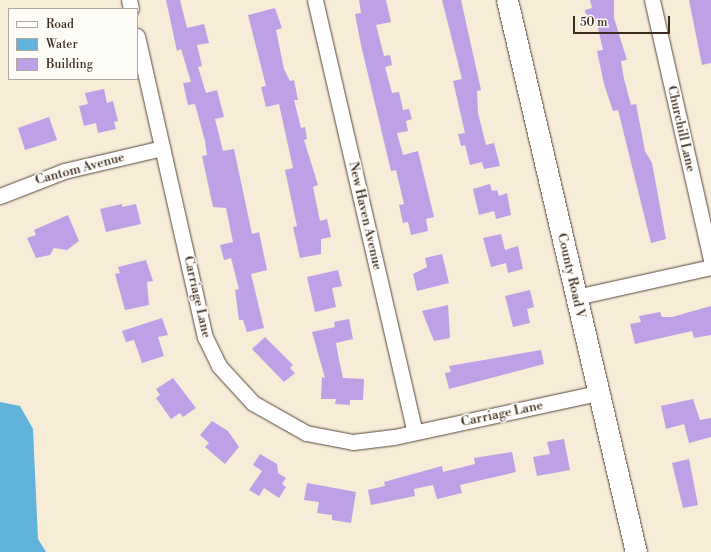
<!DOCTYPE html>
<html>
<head>
<meta charset="utf-8">
<style>
  body { margin:0 }
  #map { position:relative; width:711px; height:552px; overflow:hidden; background:#f6ecd8; font-family:"Libre Bodoni",serif }
  div>[style] { position:absolute }
  [style*='--x'] { left:calc(var(--x)*1px); top:calc(var(--y)*1px); width:calc(var(--w)*1px); rotate:calc(var(--a)*1deg) }
  .water>* { inset:0; background:#61b3dc }
  .building>* { inset:0; background:#bda0e5 }
  .roads { filter:drop-shadow(0 0 1px #57473a) drop-shadow(0 0 1px #57473a) }
  .street>* { height:15px; margin:-7.5px; padding:0 7.5px; transform-origin:7.5px; border-radius:7.5px; background:#fff }
  .secondary>* { height:21px; margin:-10.5px; padding:0 10.5px; transform-origin:10.5px; border-radius:10.5px; background:#fff }
  span { translate:-50% -50%; white-space:nowrap; text-align:center; line-height:1.15; -webkit-text-stroke:3px #fdfcf7; paint-order:stroke }
  .street-label { font-size:13px; color:#3b2a1e }
  .legend { position:absolute; left:8px; top:8px; width:130px; height:72px; box-sizing:border-box; background:#fdfcf7; border:1px solid #afa8a0; margin:0; padding:5px 7px; list-style:none; font-size:12px; color:#3b2a1e }
  .legend li { display:flex; align-items:center; gap:8px; height:20px }
  .legend b { width:20px; border:1px solid #afa8a0 }
  .scale { position:absolute; left:573px; top:16px; width:97px; height:18px; box-sizing:border-box; border:2px solid #3b2a1e; border-top:0; padding-left:5px; font-size:12px; line-height:14px; white-space:nowrap; color:#3b2a1e; -webkit-text-stroke:3px #fdfcf7; paint-order:stroke }
</style>
</head>
<body>
<div id="map">
  <div class="water">
    <i style="clip-path:polygon(0 402px,20px 406px,33px 429px,38px 539px,46px 552px,0 552px)"></i>
  </div>
  <div class="building">
    <i style="clip-path:polygon(166px 0,180px 0,187px 28px,204px 24px,209px 43px,197px 45px,202px 66px,198px 67px,206px 93px,217px 90px,224px 117px,215px 119px,223px 151px,234px 149px,252px 234px,259px 232px,267px 270px,251px 274px,264px 328px,247px 332px,243px 320px,239px 320px,235px 290px,239px 289px,231px 258px,224px 260px,220px 245px,233px 242px,226px 208px,213px 207px,202px 156px,207px 155px,205px 141px,195px 104px,188px 105px,183px 83px,191px 82px,181px 49px,177px 51px)"></i>
    <i style="clip-path:polygon(359px 0,386px 0,391px 22px,376px 25px,384px 56px,390px 55px,392px 65px,385px 67px,392px 93px,399px 92px,403px 110px,409px 109px,412px 119px,406px 121px,408px 131px,397px 133px,403px 155px,418px 151px,434px 217px,426px 219px,428px 231px,411px 235px,408px 222px,403px 223px,399px 205px,404px 204px,396px 170px,391px 171px,361px 45px,355px 14px,361px 13px)"></i>
    <i style="clip-path:polygon(442px 0,461px 0,481px 90px,477px 91px,478px 113px,486px 145px,494px 143px,500px 166px,484px 169px,482px 162px,470px 165px,465px 145px,461px 146px,458px 134px,465px 133px,453px 81px,462px 79px)"></i>
    <i style="clip-path:polygon(590px 0,614px 0,614px 18px,627px 60px,621px 61px,624px 79px,631px 105px,636px 104px,645px 151px,652px 163px,666px 239px,651px 243px,618px 110px,613px 111px,604px 84px,597px 51px,603px 50px,597px 24px,594px 19px,587px 21px,585px 10px,592px 8px)"></i>
    <i style="clip-path:polygon(689px 0,711px 0,711px 63px,702px 65px)"></i>
    <i style="clip-path:polygon(275px 8px,282px 28px,276px 30px,284px 69px,290px 81px,294px 80px,298px 100px,294px 100px,301px 128px,305px 127px,307px 139px,304px 140px,318px 185px,313px 187px,320px 221px,327px 219px,331px 237px,321px 239px,321px 254px,300px 258px,293px 227px,297px 226px,285px 170px,293px 168px,279px 104px,266px 107px,261px 87px,266px 86px,248px 15px)"></i>
    <i style="clip-path:polygon(104px 89px,107px 103px,113px 101px,118px 121px,114px 122px,116px 129px,98px 133px,96px 123px,84px 126px,79px 106px,88px 104px,85px 93px)"></i>
    <i style="clip-path:polygon(49px 117px,57px 140px,25px 150px,18px 128px)"></i>
    <i style="clip-path:polygon(490px 184px,492px 191px,497px 190px,499px 196px,507px 193px,511px 215px,496px 219px,494px 211px,479px 215px,473px 189px)"></i>
    <i style="clip-path:polygon(122px 204px,122px 207px,136px 204px,141px 224px,106px 232px,100px 209px)"></i>
    <i style="clip-path:polygon(68px 215px,79px 241px,67px 250px,54px 248px,50px 255px,36px 258px,27px 238px,36px 235px,34px 230px)"></i>
    <i style="clip-path:polygon(501px 234px,505px 250px,518px 246px,523px 269px,508px 273px,506px 263px,491px 267px,483px 238px)"></i>
    <i style="clip-path:polygon(442px 254px,449px 283px,417px 291px,413px 274px,427px 267px,425px 258px)"></i>
    <i style="clip-path:polygon(146px 260px,153px 281px,147px 282px,149px 305px,125px 310px,115px 274px,120px 273px,118px 267px)"></i>
    <i style="clip-path:polygon(338px 270px,342px 286px,332px 288px,336px 307px,315px 312px,307px 277px)"></i>
    <i style="clip-path:polygon(530px 290px,534px 307px,527px 309px,530px 323px,513px 327px,505px 296px)"></i>
    <i style="clip-path:polygon(448px 305px,450px 338px,434px 341px,422px 311px)"></i>
    <i style="clip-path:polygon(711px 306px,711px 335px,694px 338px,692px 331px,635px 344px,630px 324px,641px 322px,639px 316px,660px 312px,662px 317px,672px 317px)"></i>
    <i style="clip-path:polygon(162px 318px,168px 335px,158px 337px,164px 356px,142px 363px,134px 340px,126px 342px,122px 331px)"></i>
    <i style="clip-path:polygon(349px 319px,353px 339px,336px 343px,338px 355px,343px 378px,364px 379px,363px 400px,350px 400px,350px 405px,335px 404px,336px 399px,321px 399px,322px 377px,325px 378px,312px 332px,335px 327px,334px 322px)"></i>
    <i style="clip-path:polygon(265px 337px,293px 365px,290px 368px,295px 373px,284px 382px,252px 349px)"></i>
    <i style="clip-path:polygon(541px 350px,544px 364px,449px 389px,445px 373px,451px 372px,449px 366px)"></i>
    <i style="clip-path:polygon(173px 378px,196px 408px,183px 417px,180px 413px,171px 419px,156px 398px,160px 395px,156px 389px)"></i>
    <i style="clip-path:polygon(693px 399px,700px 420px,711px 418px,711px 437px,689px 443px,684px 424px,666px 429px,661px 406px)"></i>
    <i style="clip-path:polygon(212px 421px,228px 431px,239px 447px,225px 464px,205px 447px,209px 443px,200px 435px)"></i>
    <i style="clip-path:polygon(564px 439px,570px 470px,537px 476px,533px 457px,550px 454px,547px 442px)"></i>
    <i style="clip-path:polygon(512px 452px,516px 472px,460px 485px,462px 493px,437px 499px,433px 485px,414px 489px,415px 496px,371px 505px,368px 490px,385px 486px,384px 482px,442px 466px,443px 472px,475px 464px,474px 458px)"></i>
    <i style="clip-path:polygon(260px 454px,277px 464px,278px 473px,286px 478px,282px 484px,286px 487px,279px 498px,264px 488px,259px 496px,249px 490px,262px 471px,253px 465px)"></i>
    <i style="clip-path:polygon(689px 459px,698px 505px,683px 508px,672px 463px)"></i>
    <i style="clip-path:polygon(307px 483px,356px 492px,351px 523px,332px 520px,332px 515px,317px 513px,319px 502px,304px 500px)"></i>
  </div>
  <div class="roads">
    <div class="street">
      <i style="--x:129;--y:0;--w:9;--a:77"></i>
      <i style="--x:315;--y:0;--w:443;--a:77"></i>
      <i style="--x:652;--y:0;--w:266;--a:77.2"></i>
      <i style="--x:137;--y:36;--w:309;--a:77.3"></i>
      <i style="--x:205;--y:337;--w:32;--a:64"></i>
      <i style="--x:219;--y:366;--w:50;--a:47.4"></i>
      <i style="--x:253;--y:403;--w:61;--a:29.5"></i>
      <i style="--x:306;--y:433;--w:48;--a:10.8"></i>
      <i style="--x:353;--y:442;--w:41;--a:-7"></i>
      <i style="--x:394;--y:437;--w:209;--a:-12.2"></i>
      <i style="--x:0;--y:196;--w:69;--a:-21.3"></i>
      <i style="--x:64;--y:171;--w:101;--a:-13.2"></i>
      <i style="--x:576;--y:297;--w:138;--a:-12.5"></i>
    </div>
    <div class="secondary">
      <i style="--x:507;--y:0;--w:567;--a:76.85"></i>
    </div>
  </div>
  <div class="street-label">
    <span style="left:681px;top:129px;rotate:77deg">Churchill Lane</span>
    <span style="left:80px;top:169px;rotate:-15deg">Cantom Avenue</span>
    <span style="left:365px;top:216px;rotate:77deg">New Haven Avenue</span>
    <span style="left:571px;top:276px;rotate:77deg">County Road V</span>
    <span style="left:197px;top:297px;rotate:77deg">Carriage Lane</span>
    <span style="left:502px;top:414px;rotate:-12deg">Carriage Lane</span>
  </div>
  <ul class="legend">
  <li><b style="height:5px;background:#fff"></b>Road</li>
  <li><b style="height:11px;background:#61b3dc"></b>Water</li>
  <li><b style="height:11px;background:#bda0e5"></b>Building</li>
  </ul>
  <div class="scale">50 m</div>
</div>
</body>
</html>
